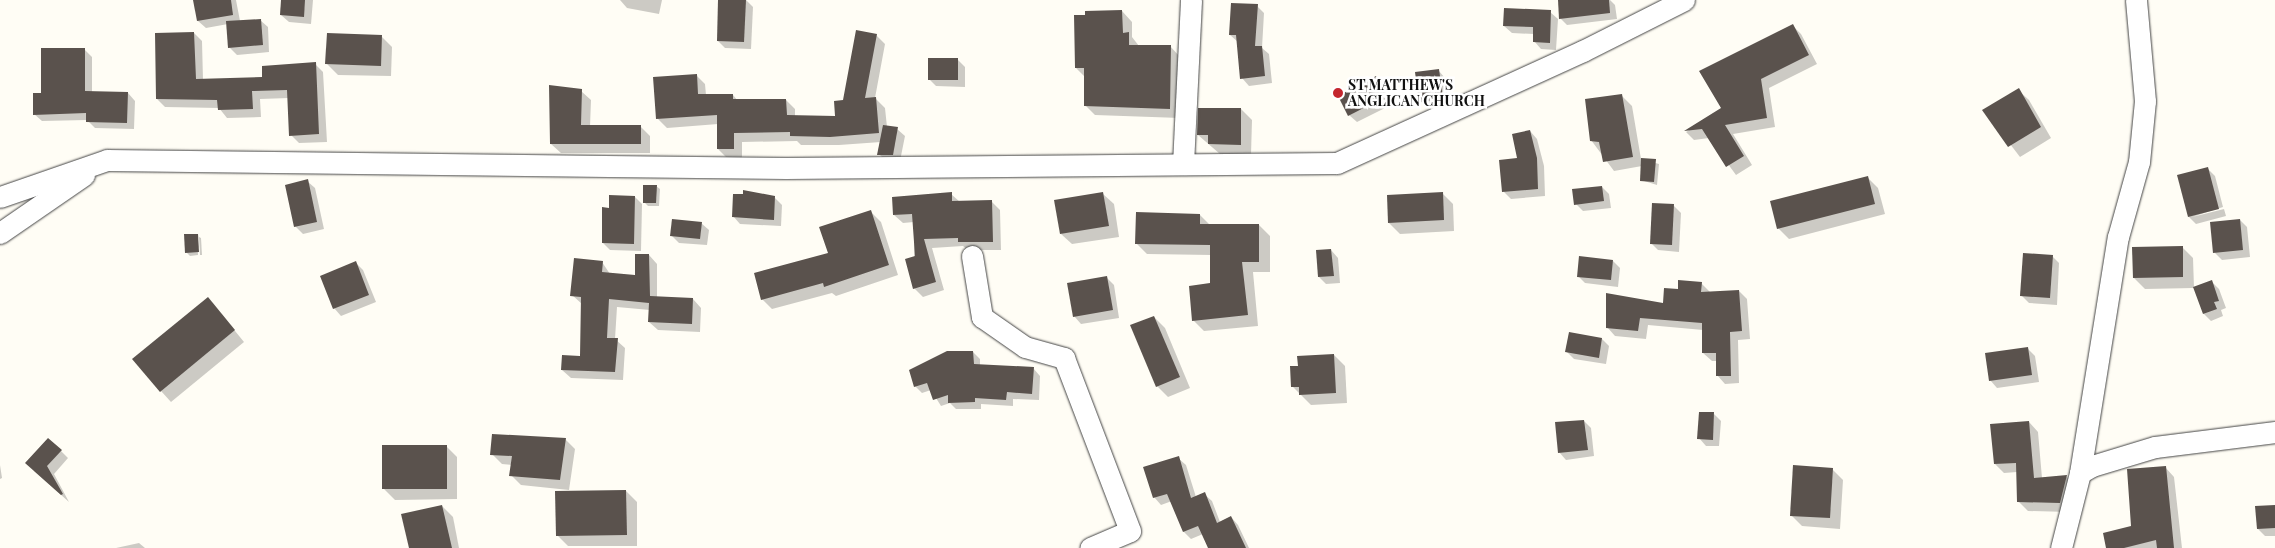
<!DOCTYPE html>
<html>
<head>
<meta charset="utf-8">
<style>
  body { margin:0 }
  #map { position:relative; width:2275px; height:548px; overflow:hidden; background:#fffdf5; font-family:"Playfair Display",serif }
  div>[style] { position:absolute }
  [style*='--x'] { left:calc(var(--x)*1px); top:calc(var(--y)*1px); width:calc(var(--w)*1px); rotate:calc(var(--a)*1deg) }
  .shadow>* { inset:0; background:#0003 }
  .building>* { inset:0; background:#5a524d }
  .roads { filter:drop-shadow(0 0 1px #444) drop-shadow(0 0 1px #444) }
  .minor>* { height:21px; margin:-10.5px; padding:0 10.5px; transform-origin:10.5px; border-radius:10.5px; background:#fff }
  .dots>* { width:14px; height:14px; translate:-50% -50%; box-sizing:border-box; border:2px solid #fff; border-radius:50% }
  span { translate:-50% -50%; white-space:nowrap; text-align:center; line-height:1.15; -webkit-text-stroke:5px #fff; paint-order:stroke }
  .poi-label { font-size:14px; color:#111; font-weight:700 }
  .left { translate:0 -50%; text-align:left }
</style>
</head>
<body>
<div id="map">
  <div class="shadow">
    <i style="clip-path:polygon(194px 0,236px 0,240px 21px,260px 20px,268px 27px,269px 52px,237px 55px,229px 47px,228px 24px,206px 28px,198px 21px)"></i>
    <i style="clip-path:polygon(282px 0,313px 0,311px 24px,289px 22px,281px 15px)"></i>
    <i style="clip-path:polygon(620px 0,662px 0,659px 14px,627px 8px)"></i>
    <i style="clip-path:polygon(720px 0,746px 0,753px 7px,751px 49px,725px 48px,718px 41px)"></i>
    <i style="clip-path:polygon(1559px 0,1610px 0,1615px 5px,1617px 19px,1567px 25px,1560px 18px)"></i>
    <i style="clip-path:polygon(1257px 6px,1264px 13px,1262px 48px,1269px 54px,1272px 83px,1249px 86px,1242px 78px,1238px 42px,1230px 35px)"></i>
    <i style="clip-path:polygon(1122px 11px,1132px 22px,1132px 37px,1139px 46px,1170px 46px,1180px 57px,1180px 118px,1095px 115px,1085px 105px,1085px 77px,1076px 68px)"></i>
    <i style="clip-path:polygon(1550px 12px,1558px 19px,1556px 50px,1541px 49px,1534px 41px,1534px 34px,1512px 33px,1504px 26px)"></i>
    <i style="clip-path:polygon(1792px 25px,1801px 34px,1817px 64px,1769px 88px,1775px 127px,1733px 134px,1752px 165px,1736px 175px,1709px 138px,1694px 140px,1686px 132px,1723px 109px)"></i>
    <i style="clip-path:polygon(194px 33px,202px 41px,203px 80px,264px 79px,315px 64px,323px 72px,327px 142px,299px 143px,291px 135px,289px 98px,260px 99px,261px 117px,227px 118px,219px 108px,165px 107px,157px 99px)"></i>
    <i style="clip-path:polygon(876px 35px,885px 44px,875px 98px,885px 108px,887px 127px,897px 129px,905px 136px,900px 161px,886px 161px,879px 154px,881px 142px,839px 145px,801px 145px,797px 141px,742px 142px,742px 158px,727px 158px,718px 149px,718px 124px,667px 128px,658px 119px,655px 78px,696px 75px,705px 84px,706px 95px,733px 95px,738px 101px,786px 100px,795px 109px,795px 117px,837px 117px)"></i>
    <i style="clip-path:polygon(381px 36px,392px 47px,391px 76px,338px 75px,327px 64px)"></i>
    <i style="clip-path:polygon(85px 50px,92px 57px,92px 92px,128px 93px,135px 101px,134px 129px,95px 128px,87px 120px,42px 121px,34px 114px,42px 94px)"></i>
    <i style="clip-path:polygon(958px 60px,965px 67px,965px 87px,936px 86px,929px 79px)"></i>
    <i style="clip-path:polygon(1438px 70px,1445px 78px,1449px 106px,1428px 108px,1420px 101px)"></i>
    <i style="clip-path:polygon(1376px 78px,1393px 104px,1357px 122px,1349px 115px)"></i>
    <i style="clip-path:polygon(2018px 90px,2029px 100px,2051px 138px,2020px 157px,1984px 110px)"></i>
    <i style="clip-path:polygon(581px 91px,591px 100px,590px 127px,640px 126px,650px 136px,650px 153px,561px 153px,551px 144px)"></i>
    <i style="clip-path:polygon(1622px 96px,1632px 106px,1641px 159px,1659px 164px,1657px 185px,1641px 180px,1642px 166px,1614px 171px,1591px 140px)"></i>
    <i style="clip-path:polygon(1241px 109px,1252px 120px,1251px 155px,1220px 154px,1198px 135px)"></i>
    <i style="clip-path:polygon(1530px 131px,1537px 139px,1544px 166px,1545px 196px,1511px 199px,1504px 192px)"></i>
    <i style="clip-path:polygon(2208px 169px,2215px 176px,2223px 207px,2192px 217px,2224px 209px,2226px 216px,2196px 224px,2189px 217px)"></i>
    <i style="clip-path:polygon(1867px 177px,1878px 188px,1885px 214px,1789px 239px,1778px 228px)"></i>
    <i style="clip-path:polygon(307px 181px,315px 188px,324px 229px,303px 234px,295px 226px)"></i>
    <i style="clip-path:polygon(656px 186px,660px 189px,659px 206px,648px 206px,644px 202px)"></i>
    <i style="clip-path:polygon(1602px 187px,1609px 194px,1611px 208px,1583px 211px,1576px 204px)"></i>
    <i style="clip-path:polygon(1442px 193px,1453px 204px,1454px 231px,1400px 234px,1389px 223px)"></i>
    <i style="clip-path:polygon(951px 194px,960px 202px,991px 201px,1000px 210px,1001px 250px,968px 250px,963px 246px,932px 248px,944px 290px,923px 297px,914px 288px,914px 222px,903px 223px,894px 215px)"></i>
    <i style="clip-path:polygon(1103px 194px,1114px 204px,1119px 237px,1072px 244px,1061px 234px)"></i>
    <i style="clip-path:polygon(635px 197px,642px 204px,641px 251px,610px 250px,603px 243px,610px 209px)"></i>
    <i style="clip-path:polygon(775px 198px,782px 205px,781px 226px,740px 224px,733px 216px)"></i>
    <i style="clip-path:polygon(1673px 205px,1681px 213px,1679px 252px,1658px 250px,1651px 243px)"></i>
    <i style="clip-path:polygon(871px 212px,881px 222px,898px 275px,836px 296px,832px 293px,772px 309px,762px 299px,830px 254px)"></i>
    <i style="clip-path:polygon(1200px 215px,1210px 225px,1259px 225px,1270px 236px,1270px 272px,1253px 272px,1258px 326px,1204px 331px,1193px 320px,1211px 284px,1211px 255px,1147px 254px,1136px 243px)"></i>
    <i style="clip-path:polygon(2240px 220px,2247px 227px,2250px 257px,2222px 260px,2215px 253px)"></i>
    <i style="clip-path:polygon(701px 223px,709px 230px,707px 245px,679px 243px,671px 235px)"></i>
    <i style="clip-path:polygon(197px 235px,198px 255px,190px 256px,186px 252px)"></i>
    <i style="clip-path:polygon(199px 237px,201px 238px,202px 255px,200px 255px)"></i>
    <i style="clip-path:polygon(2182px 247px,2193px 258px,2194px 288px,2145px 289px,2134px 278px)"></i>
    <i style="clip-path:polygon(1331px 250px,1338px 258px,1340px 283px,1326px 284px,1319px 277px)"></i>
    <i style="clip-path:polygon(649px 255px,657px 264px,657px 298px,693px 299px,701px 308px,700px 332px,658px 330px,649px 322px,650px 310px,617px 307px,615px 339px,625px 348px,623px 380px,571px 378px,562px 370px,581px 357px,582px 304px,572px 295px,602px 262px,610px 274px,636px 277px)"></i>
    <i style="clip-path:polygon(2052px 256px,2059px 263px,2057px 305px,2029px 303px,2021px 295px)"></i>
    <i style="clip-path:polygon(1613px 261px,1620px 268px,1618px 287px,1585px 283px,1578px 276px)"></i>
    <i style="clip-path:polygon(356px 263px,363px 270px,376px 302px,341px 316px,334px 308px)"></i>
    <i style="clip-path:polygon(1106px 277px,1114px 285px,1119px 318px,1081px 324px,1074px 316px)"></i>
    <i style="clip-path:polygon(2212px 282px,2219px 289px,2226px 308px,2221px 310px,2223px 316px,2211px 321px,2204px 314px)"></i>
    <i style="clip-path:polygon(1701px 283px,1710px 292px,1739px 291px,1747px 299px,1750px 339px,1738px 340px,1739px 383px,1725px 384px,1717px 375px,1717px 361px,1712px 361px,1703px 353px,1703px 330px,1648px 325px,1646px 339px,1615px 336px,1607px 327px,1665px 304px,1679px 291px)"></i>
    <i style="clip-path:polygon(218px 310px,244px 342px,171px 402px,161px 391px)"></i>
    <i style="clip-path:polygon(1154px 317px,1165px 328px,1190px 388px,1168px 397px,1157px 386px)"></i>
    <i style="clip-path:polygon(1602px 339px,1609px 346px,1606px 364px,1574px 359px,1567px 352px)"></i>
    <i style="clip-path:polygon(2027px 348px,2035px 356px,2039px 382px,1997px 388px,1990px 380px)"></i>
    <i style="clip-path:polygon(973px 352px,980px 359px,980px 365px,1033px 368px,1040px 376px,1039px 400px,1013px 399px,1013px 406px,981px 404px,981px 409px,956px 409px,950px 403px,941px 406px,931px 390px,922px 393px,915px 386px)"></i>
    <i style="clip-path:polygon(1334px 355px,1345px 366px,1347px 403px,1311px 405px,1292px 386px,1299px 367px)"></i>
    <i style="clip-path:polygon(1714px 414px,1721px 421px,1719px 446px,1706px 446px,1699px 438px)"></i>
    <i style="clip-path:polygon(1584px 421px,1591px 428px,1594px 456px,1566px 460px,1559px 452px)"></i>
    <i style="clip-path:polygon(2029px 422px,2038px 432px,2042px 478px,2066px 476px,2075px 486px,2069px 512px,2028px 511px,2019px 502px,2017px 472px,2004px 473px,1995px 464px)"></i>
    <i style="clip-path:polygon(565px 439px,575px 449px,569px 490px,521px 485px,511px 475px,512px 465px,502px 464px,492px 454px)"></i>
    <i style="clip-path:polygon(446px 446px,457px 457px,457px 499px,395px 500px,384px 489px)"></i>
    <i style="clip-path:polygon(61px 451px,68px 458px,54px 474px,69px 502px,34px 471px)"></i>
    <i style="clip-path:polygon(1178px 458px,1186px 465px,1196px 497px,1204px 494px,1212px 501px,1220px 522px,1231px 517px,1238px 525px,1249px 548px,1209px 548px,1203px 534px,1191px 539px,1184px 532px,1172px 501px,1161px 505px,1154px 497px)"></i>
    <i style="clip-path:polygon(0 465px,2px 478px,0 479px)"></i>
    <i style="clip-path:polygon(2165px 467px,2174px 477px,2182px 548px,2108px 548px,2132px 527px)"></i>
    <i style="clip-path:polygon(1832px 469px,1843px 480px,1840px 529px,1802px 526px,1791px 515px)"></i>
    <i style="clip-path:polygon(626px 491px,637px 502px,637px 546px,568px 546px,557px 535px)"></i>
    <i style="clip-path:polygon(442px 506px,453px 517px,459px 548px,410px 548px)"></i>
    <i style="clip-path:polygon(2275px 506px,2275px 536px,2265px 536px,2258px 529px)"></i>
    <i style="clip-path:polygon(139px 543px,145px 548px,116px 548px)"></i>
  </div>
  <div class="building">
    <i style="clip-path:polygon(193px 0,231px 0,233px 15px,197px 21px)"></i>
    <i style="clip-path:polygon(281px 0,305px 0,304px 17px,280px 15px)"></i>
    <i style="clip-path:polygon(718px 0,746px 0,744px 42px,717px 41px)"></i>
    <i style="clip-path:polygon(1558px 0,1609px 0,1610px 13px,1559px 19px)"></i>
    <i style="clip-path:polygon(1231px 3px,1258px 4px,1255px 46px,1262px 46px,1265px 76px,1240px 79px,1236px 35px,1229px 35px)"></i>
    <i style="clip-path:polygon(1504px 8px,1551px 10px,1550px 43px,1533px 42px,1533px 27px,1503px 26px)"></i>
    <i style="clip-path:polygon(1122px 10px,1123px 33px,1129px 32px,1129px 45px,1171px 45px,1170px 109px,1084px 106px,1084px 68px,1075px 68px,1074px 15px,1085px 15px,1085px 11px)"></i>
    <i style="clip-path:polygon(261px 19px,263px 45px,228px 48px,226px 21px)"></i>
    <i style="clip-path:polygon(1793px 24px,1809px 55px,1761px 79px,1767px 118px,1725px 125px,1744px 156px,1726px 167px,1702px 129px,1684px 131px,1721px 108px,1699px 71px)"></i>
    <i style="clip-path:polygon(856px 30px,877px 34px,865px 98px,876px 97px,879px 133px,830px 137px,790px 136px,790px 132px,734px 133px,734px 149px,717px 149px,717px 115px,656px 119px,653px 77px,697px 74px,698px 94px,733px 94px,733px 99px,786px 99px,787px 115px,835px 116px,834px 101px,843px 100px)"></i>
    <i style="clip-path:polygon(194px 32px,196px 79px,262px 77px,262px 66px,316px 62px,319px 134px,289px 136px,287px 90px,252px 91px,253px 109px,218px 110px,217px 100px,156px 99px,155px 33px)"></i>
    <i style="clip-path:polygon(327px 33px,382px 35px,381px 66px,325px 64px)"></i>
    <i style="clip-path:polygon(41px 48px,85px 48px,85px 91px,128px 92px,127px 123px,86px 122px,86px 113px,33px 115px,33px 93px,41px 93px)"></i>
    <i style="clip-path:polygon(928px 58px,958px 58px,958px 80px,928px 80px)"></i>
    <i style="clip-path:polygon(1439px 69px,1443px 99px,1419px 102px,1415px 72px)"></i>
    <i style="clip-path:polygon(1376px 76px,1387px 96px,1348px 116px,1338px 96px)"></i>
    <i style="clip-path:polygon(549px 85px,582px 89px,581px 125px,641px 125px,641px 144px,550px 144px)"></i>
    <i style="clip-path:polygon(2019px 88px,2041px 127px,2008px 147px,1982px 110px)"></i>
    <i style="clip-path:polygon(1622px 94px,1633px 157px,1603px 162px,1599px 142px,1590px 141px,1585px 99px)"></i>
    <i style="clip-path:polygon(1198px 108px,1241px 108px,1241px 145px,1208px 144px,1208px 135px,1197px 135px)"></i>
    <i style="clip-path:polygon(883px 125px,898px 127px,893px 155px,877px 155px)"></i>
    <i style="clip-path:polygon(1530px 130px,1537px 158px,1538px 189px,1502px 192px,1499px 160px,1517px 158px,1512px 134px)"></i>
    <i style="clip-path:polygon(1641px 158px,1656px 159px,1654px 182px,1640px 181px)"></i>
    <i style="clip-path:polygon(2208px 167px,2219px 209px,2188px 217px,2177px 175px)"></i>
    <i style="clip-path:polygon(1868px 176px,1875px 204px,1777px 229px,1770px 201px)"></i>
    <i style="clip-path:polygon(308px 179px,317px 222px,294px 227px,285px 185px)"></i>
    <i style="clip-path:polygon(643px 185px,657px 185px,656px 203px,643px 203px)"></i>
    <i style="clip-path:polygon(1602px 186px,1604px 201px,1574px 205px,1572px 189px)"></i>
    <i style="clip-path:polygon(743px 190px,775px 196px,774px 220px,732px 217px,733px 194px,743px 194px)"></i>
    <i style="clip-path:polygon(952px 192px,952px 201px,992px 200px,993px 242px,958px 242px,958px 238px,924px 239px,936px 282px,913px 289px,905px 259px,915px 256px,912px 214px,893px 215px,892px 197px)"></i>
    <i style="clip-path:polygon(1103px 192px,1109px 226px,1060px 234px,1054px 200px)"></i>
    <i style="clip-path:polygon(1443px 192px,1444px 220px,1388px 223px,1387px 195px)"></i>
    <i style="clip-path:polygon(609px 195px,635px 196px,634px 244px,602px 243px,602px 207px,609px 208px)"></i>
    <i style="clip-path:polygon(1652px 203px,1674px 204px,1672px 245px,1650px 244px)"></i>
    <i style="clip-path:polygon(871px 210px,889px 265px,824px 287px,823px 283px,761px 300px,754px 273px,828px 253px,819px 227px)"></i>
    <i style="clip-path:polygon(1136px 212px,1200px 214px,1200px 224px,1259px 224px,1259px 262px,1242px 262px,1248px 315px,1192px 321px,1189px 286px,1210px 283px,1210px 245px,1135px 244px)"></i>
    <i style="clip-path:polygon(672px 219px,702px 222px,700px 239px,670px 236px)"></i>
    <i style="clip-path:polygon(2240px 219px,2243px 250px,2213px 253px,2210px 222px)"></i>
    <i style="clip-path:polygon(184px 234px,198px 234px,199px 252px,185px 253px)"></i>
    <i style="clip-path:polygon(2183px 246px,2183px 277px,2133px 278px,2132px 247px)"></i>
    <i style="clip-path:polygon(1331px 249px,1334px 276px,1318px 277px,1316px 250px)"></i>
    <i style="clip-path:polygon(2023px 253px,2053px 255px,2050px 298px,2020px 296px)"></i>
    <i style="clip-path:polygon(635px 254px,649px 254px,650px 296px,693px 298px,692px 324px,648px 322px,649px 303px,609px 299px,607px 338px,618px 338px,615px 372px,561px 370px,562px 355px,580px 356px,581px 297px,570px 296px,574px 258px,603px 261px,602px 272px,635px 275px)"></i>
    <i style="clip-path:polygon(1579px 256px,1613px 260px,1611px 280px,1577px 277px)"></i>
    <i style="clip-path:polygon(356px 261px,369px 295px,333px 309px,320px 276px)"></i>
    <i style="clip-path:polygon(1107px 276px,1113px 310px,1073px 317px,1067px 283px)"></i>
    <i style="clip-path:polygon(1678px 280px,1702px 282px,1701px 292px,1739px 290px,1742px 331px,1730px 332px,1731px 376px,1716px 376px,1716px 353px,1702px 353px,1702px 323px,1640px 318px,1638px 331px,1606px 328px,1606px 293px,1663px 303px,1664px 288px,1678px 289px)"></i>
    <i style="clip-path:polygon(2212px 280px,2219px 301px,2214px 302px,2217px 309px,2203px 314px,2193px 287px)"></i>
    <i style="clip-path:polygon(208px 297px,235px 330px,160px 392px,132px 359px)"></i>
    <i style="clip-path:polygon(1154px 316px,1180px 377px,1156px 387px,1130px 325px)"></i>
    <i style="clip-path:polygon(1569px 332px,1602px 338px,1599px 358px,1565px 352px)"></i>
    <i style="clip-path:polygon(2028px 347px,2032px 375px,1989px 381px,1985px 353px)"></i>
    <i style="clip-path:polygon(947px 351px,973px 351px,974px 364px,1034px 367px,1032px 394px,1007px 392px,1006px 400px,975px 398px,975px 402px,948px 403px,948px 395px,933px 400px,927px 383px,914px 387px,909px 370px)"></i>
    <i style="clip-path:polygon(1334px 354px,1336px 393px,1299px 395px,1299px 387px,1291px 387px,1290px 366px,1298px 366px,1297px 356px)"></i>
    <i style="clip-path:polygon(1699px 412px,1714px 412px,1713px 440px,1697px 439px)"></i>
    <i style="clip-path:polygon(1584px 420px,1588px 450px,1558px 453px,1555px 422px)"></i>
    <i style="clip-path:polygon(2029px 421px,2034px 478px,2067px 475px,2060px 503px,2017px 502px,2016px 463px,1994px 464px,1990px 424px)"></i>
    <i style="clip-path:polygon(492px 434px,566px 438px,560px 480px,509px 476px,512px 456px,490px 455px)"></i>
    <i style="clip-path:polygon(48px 438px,62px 450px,47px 466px,63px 494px,61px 495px,25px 463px)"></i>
    <i style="clip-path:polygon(382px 445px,447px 445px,447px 489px,382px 489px)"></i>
    <i style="clip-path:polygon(1179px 456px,1191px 498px,1205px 492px,1217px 523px,1231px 516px,1246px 548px,1208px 548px,1198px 526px,1183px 532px,1167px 494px,1153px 498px,1143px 467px)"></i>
    <i style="clip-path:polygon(1793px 465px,1833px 468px,1830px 518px,1790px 516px)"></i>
    <i style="clip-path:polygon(2166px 466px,2174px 548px,2157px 548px,2156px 540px,2124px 548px,2106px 548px,2103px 533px,2131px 526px,2127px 469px)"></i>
    <i style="clip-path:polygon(626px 490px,627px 535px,556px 536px,555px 491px)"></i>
    <i style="clip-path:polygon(442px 505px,452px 548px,409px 548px,401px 514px)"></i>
    <i style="clip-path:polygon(2275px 505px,2275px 528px,2257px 529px,2255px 506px)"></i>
  </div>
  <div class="roads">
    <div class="minor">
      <i style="--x:1183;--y:164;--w:164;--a:-87.2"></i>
      <i style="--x:0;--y:197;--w:113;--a:-19.1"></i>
      <i style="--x:107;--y:160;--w:679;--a:0.68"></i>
      <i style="--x:786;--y:168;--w:551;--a:-0.52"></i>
      <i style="--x:1337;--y:163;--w:270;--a:-24.5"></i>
      <i style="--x:1583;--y:51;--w:113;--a:-26.8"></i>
      <i style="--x:0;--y:233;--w:102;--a:-34.6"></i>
      <i style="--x:972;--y:256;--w:62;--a:80.7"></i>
      <i style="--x:982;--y:317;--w:52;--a:34.9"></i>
      <i style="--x:1025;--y:347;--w:41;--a:15.8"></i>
      <i style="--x:1064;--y:358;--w:185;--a:69.1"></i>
      <i style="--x:1130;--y:531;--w:43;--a:157"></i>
      <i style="--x:2080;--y:473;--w:14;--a:-30"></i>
      <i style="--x:2092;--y:466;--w:66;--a:-16.8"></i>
      <i style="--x:2155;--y:447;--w:121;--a:-7.1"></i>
      <i style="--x:2061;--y:548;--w:77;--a:-75.8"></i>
      <i style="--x:2080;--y:473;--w:239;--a:-80.9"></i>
      <i style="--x:2118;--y:237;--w:78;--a:-74.4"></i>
      <i style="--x:2139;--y:162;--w:61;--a:-84.4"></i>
      <i style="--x:2145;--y:101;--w:101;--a:-95.1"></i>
    </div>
  </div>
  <div class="dots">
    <i style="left:1338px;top:93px;background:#c4262e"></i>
  </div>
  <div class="poi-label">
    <span class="left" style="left:1348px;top:93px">ST MATTHEW'S<br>ANGLICAN CHURCH</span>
  </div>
</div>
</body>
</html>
